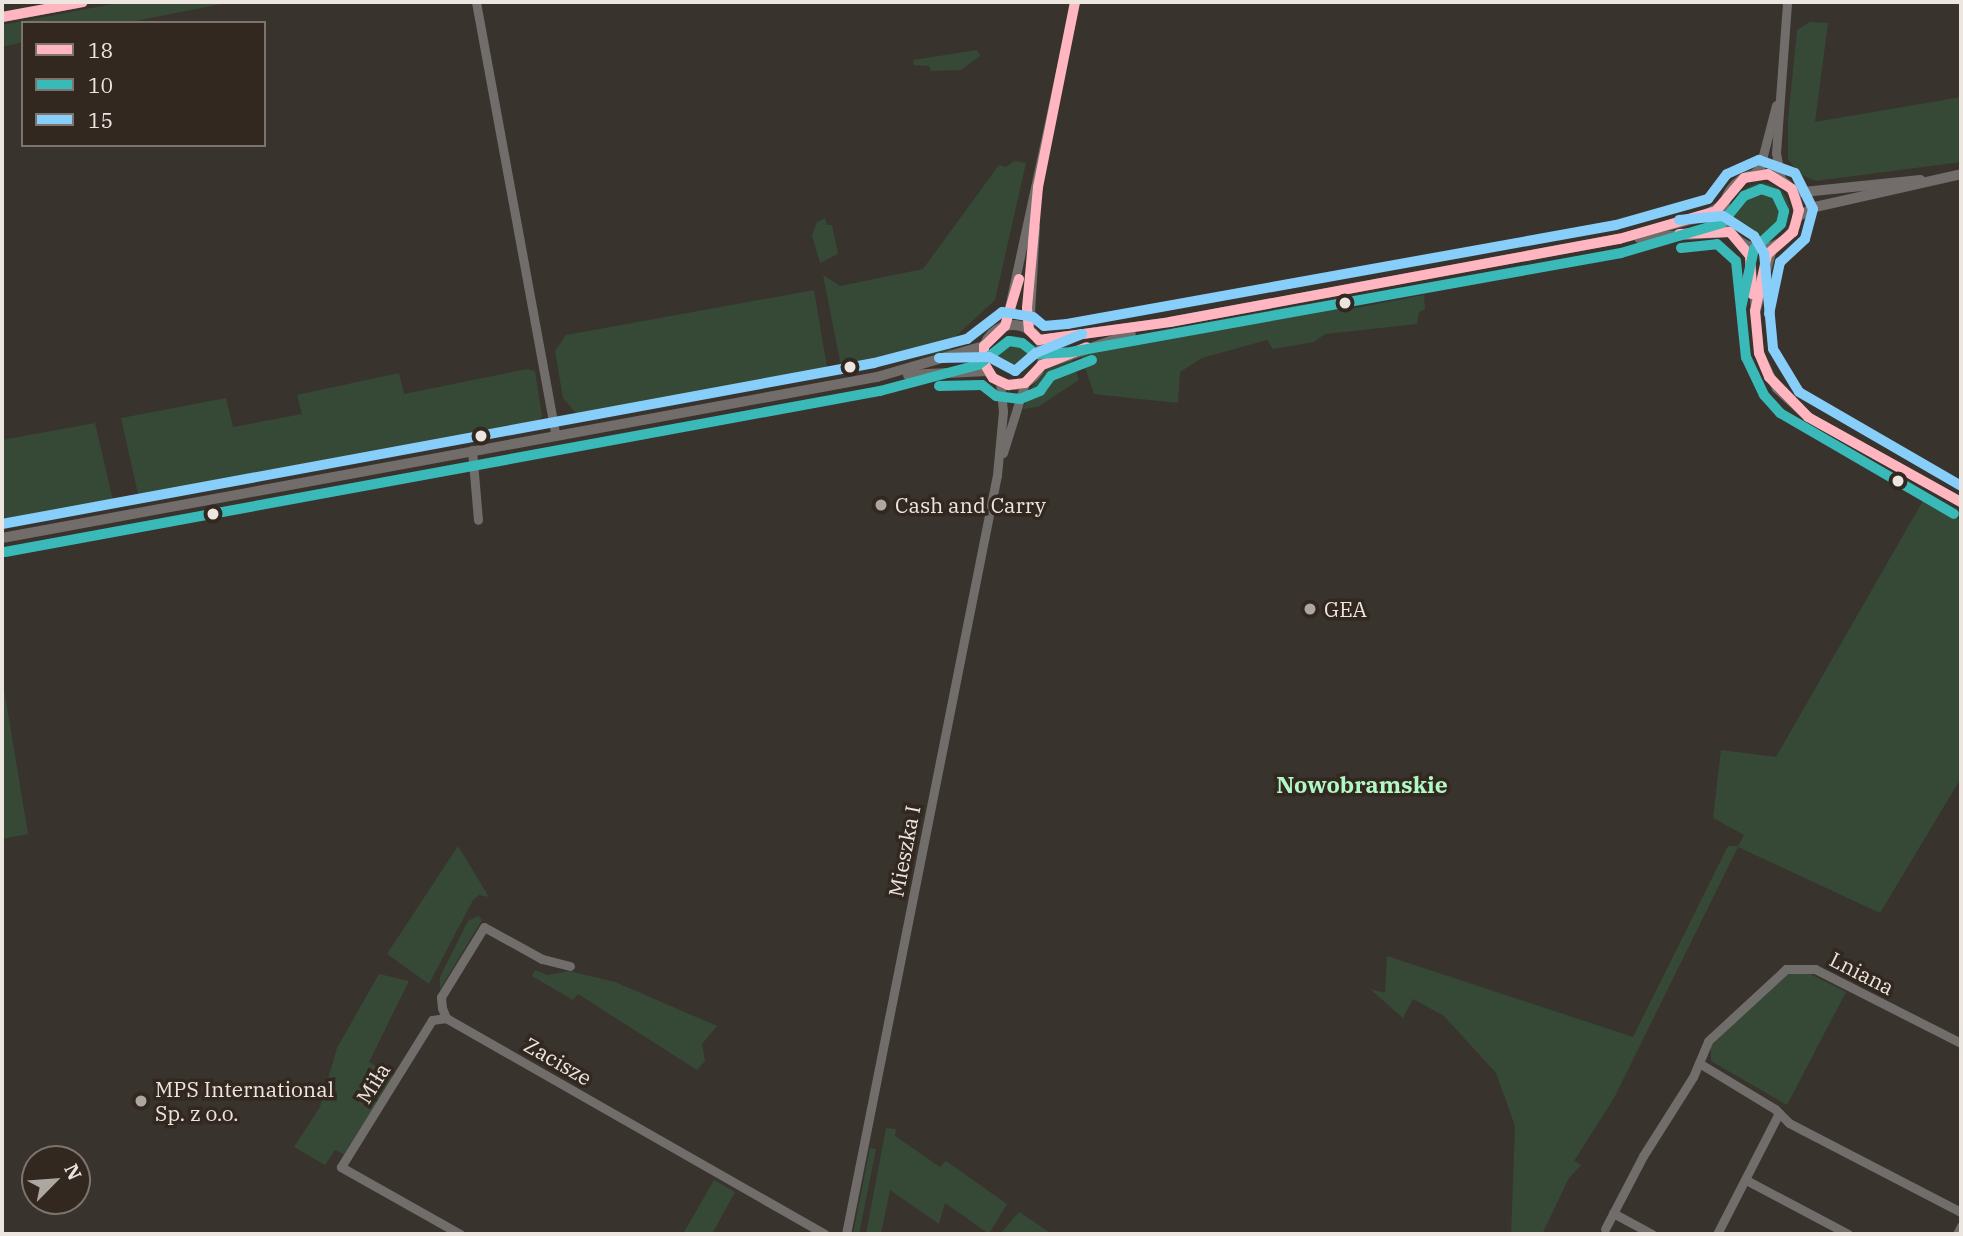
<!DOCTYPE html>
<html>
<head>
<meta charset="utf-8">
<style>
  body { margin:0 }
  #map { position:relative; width:1963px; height:1236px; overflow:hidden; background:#39332e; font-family:"IBM Plex Serif",serif }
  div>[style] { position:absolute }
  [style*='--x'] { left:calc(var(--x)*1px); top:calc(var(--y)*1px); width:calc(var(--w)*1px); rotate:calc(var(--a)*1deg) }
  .green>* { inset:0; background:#354936 }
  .round { border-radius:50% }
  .minor>* { height:9px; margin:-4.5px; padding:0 4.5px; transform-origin:4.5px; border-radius:4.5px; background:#706d6b }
  .major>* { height:10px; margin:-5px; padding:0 5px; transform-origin:5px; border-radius:5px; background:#726d6a }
  .major>.ring { margin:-5px; padding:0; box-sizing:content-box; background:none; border:10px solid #726d6a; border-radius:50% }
  .bus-1>* { height:10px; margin:-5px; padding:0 5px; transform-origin:5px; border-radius:5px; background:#ffb6c1 }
  .bus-2>* { height:10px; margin:-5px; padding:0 5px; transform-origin:5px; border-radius:5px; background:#3ab9b9 }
  .bus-3>* { height:10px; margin:-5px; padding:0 5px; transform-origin:5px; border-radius:5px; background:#87cefa }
  .dots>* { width:19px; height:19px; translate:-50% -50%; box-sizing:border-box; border:4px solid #322820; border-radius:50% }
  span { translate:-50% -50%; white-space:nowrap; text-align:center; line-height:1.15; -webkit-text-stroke:7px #322820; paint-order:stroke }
  .poi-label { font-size:21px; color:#ece5e0 }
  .left { translate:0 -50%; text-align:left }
  .street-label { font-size:21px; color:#ece5e0 }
  .neighbourhood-label { font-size:23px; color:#b0f8c5; font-weight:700 }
  .frame { position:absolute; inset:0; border:4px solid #ece5e0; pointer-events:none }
  .legend { position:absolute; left:21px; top:21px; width:245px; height:126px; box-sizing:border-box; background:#322820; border:2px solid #7c746d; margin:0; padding:9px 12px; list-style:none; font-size:21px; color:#ece5e0 }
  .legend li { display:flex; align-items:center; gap:14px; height:35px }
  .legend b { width:35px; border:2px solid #7c746d }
  .north { position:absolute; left:21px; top:1145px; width:70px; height:70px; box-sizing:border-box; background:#322820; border:2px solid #7c746d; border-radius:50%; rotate:65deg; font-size:19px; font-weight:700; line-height:28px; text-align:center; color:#ece5e0 }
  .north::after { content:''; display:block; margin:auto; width:24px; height:32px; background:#ada7a2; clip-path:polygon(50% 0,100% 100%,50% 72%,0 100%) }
</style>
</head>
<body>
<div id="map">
  <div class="green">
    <i style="clip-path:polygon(123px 2px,231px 2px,125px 23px,23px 23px,23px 42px,2px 47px,2px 25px)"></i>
    <i style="clip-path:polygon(1810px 22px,1828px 23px,1815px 122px,1961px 97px,1961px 162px,1816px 181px,1799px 174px,1788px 159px,1788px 120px,1797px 30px)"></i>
    <i style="clip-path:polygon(977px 50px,980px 56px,961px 70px,931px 71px,929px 66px,914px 65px,913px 60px)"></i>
    <i style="clip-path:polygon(1014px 161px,1026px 163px,995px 300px,955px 337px,951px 351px,842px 371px,823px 275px,840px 286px,923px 269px,999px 165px,1006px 167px)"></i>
    <i class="round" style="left:1734px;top:183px;width:56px;height:56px"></i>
    <i style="clip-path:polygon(825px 218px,827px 225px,832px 225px,838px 254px,820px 263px,812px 235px,817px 222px)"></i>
    <i style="clip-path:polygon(814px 290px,828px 373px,583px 421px,563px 398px,555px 351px,566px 335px)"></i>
    <i style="clip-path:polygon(1424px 295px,1425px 309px,1419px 312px,1417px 324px,1325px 334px,1314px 342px,1273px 349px,1267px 340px,1202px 358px,1180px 372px,1178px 403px,1094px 394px,1081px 355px,1176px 328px,1299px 305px,1340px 302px,1340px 311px)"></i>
    <i class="round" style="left:994px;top:336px;width:38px;height:38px"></i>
    <i style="clip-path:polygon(1071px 357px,1079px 380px,1038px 407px,1023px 409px,1032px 387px,1049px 366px)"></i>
    <i style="clip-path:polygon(527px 369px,535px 371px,542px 416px,535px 426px,139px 498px,121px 418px,226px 398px,233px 427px,302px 414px,297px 395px,399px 373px,404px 394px)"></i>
    <i style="clip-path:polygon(95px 423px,114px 505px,2px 528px,2px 440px)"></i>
    <i style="clip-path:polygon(1924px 499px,1961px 520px,1961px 778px,1880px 913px,1738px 847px,1614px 1098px,1574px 1161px,1581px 1165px,1569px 1178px,1543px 1232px,1546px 1234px,1511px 1234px,1515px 1126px,1496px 1073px,1444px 1016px,1413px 999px,1403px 1018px,1370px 989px,1385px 993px,1387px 956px,1633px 1037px,1728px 846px,1738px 846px,1744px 835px,1713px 818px,1721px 750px,1776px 757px)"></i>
    <i style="clip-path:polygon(2px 677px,28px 834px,2px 839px)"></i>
    <i style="clip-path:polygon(458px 846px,489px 897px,479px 895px,473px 900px,429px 984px,387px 954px)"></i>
    <i style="clip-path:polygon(478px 916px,482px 920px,440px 989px,440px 977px,468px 921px)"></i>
    <i style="clip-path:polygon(535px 970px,547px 975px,569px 971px,615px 982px,717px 1026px,702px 1044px,705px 1061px,697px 1070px,578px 994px,573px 1000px,532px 976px)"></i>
    <i style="clip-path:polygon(1792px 971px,1808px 973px,1846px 992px,1787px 1105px,1711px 1061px,1711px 1046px,1781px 976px)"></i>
    <i style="clip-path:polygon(379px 974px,409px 981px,369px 1062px,393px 1077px,344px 1154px,335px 1150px,325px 1165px,294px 1147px,320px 1107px,337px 1048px)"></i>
    <i style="clip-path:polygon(886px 1128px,896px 1129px,895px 1136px,940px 1167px,946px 1161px,1007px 1204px,989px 1234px,945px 1203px,939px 1224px,890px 1190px,881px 1234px,866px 1234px)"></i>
    <i style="clip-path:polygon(870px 1148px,876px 1149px,859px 1234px,853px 1234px)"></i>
    <i style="clip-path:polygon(714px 1180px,735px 1192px,712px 1234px,683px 1234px)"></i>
    <i style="clip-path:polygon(1019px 1212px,1052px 1234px,1000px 1234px)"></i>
  </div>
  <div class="minor">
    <i style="--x:476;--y:2;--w:439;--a:79.6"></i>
    <i style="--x:2;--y:17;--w:82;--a:-10.5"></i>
    <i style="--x:1753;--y:174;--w:10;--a:-45"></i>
    <i style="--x:1760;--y:167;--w:64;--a:-75.5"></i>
    <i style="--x:1781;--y:179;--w:26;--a:-101"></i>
    <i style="--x:1776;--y:153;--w:151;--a:-85.8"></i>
    <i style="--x:1742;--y:244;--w:14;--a:56"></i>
    <i style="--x:1750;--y:256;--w:97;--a:84.7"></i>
    <i style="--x:1759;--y:353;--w:39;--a:64"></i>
    <i style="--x:1776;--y:388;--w:43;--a:42.2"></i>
    <i style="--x:1808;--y:417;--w:175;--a:29.1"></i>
    <i style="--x:1756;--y:309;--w:63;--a:-75.3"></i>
    <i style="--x:1005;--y:326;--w:331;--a:-77.8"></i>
    <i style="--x:1029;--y:330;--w:103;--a:-86.7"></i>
    <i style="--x:472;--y:450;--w:70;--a:85.1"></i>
    <i style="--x:1003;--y:453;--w:73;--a:-72.6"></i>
    <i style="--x:570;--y:966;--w:29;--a:-166"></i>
    <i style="--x:542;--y:959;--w:66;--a:-151.1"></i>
    <i style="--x:484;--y:927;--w:82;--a:121.6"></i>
    <i style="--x:441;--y:997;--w:11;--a:85"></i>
    <i style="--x:442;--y:1008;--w:11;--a:68"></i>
    <i style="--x:446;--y:1018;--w:436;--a:29.7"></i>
    <i style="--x:446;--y:1018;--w:14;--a:172"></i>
    <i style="--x:432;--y:1020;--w:173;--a:121.8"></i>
    <i style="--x:341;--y:1167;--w:137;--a:29.4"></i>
    <i style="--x:1699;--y:1063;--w:89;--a:31.2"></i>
    <i style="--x:1775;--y:1109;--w:20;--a:45"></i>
    <i style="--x:1789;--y:1123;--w:194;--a:27.4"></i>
    <i style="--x:1746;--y:1180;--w:115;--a:27.9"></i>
    <i style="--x:1613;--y:1213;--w:44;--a:28.3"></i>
    <i style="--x:1605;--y:1229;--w:82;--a:-62.5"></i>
    <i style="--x:1643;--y:1156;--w:93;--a:-57.7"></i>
    <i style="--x:1693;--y:1077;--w:39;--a:-67"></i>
    <i style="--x:1708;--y:1041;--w:106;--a:-42.7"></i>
    <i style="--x:1786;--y:969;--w:29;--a:0"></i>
    <i style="--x:1815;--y:969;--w:164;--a:26.9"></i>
    <i style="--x:846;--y:1234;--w:774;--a:-78.75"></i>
    <i style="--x:997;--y:475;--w:64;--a:-84.6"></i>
    <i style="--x:1003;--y:411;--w:28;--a:-96"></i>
    <i style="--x:1717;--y:1234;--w:136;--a:-62.9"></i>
    <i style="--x:1957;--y:1234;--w:9;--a:-63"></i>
  </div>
  <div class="major">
    <i class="ring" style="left:1724px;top:174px;width:64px;height:64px"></i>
    <i style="--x:1794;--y:193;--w:127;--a:-5.9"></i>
    <i style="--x:1799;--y:216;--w:18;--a:-29"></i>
    <i style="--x:1815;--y:207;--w:150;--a:-12.7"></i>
    <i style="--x:1639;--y:238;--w:91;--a:-3.8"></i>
    <i class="ring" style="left:983px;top:325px;width:50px;height:50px"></i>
    <i style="--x:1039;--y:340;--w:132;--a:-7.8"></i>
    <i style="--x:1170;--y:322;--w:457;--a:-10.5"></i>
    <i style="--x:1619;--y:239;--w:88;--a:-15.1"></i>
    <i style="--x:1704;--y:216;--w:23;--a:-31"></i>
    <i style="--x:1042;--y:365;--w:94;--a:-19.2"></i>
    <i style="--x:908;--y:375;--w:79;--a:-2.9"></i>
    <i style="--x:2;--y:538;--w:890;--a:-10.43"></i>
    <i style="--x:877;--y:377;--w:111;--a:-16.2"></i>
  </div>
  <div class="bus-1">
    <i style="--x:1075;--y:2;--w:189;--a:101.3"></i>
    <i style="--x:1038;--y:187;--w:121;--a:95.2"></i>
    <i style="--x:1027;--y:308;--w:22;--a:85"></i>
    <i style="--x:1029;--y:330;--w:14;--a:45"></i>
    <i style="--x:1039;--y:340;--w:132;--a:-7.8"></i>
    <i style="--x:1170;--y:322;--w:457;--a:-10.5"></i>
    <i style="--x:1619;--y:239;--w:101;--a:-16.1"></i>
    <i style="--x:1716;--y:211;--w:43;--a:-49.7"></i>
    <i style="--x:1744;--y:178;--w:24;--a:-9"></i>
    <i style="--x:1768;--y:174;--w:28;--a:32"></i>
    <i style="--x:1792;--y:189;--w:22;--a:72"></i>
    <i style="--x:1799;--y:210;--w:23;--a:105"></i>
    <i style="--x:1793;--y:232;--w:35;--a:139"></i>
    <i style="--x:1767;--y:255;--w:57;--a:102.1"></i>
    <i style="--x:1755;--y:311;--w:42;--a:84.6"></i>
    <i style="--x:1759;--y:353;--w:26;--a:67"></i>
    <i style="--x:1769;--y:377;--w:56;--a:45.7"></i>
    <i style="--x:1808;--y:417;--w:175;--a:29.1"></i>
    <i style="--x:2;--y:17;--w:82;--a:-10.5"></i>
    <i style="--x:1679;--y:234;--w:51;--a:-2.2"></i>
    <i style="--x:1730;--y:232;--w:31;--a:50"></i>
    <i style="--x:1750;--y:256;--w:38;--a:87"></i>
    <i style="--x:1019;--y:279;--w:49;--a:106.6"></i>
    <i style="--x:1005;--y:326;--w:29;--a:136"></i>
    <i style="--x:984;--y:346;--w:17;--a:90"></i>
    <i style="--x:984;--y:363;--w:17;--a:59"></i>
    <i style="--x:993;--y:378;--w:17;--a:25"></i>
    <i style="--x:1008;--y:385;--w:17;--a:-7"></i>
    <i style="--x:1025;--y:383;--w:25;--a:-47"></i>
    <i style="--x:1042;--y:365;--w:48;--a:-21.8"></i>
  </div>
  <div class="bus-2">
    <i style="--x:1681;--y:248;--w:36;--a:-6"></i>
    <i style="--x:1717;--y:244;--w:25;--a:42"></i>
    <i style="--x:1736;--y:261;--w:97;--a:84.1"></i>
    <i style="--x:1746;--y:357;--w:42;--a:64.7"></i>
    <i style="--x:1764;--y:395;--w:24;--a:48"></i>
    <i style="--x:1780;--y:413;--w:201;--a:30.1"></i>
    <i style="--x:939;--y:386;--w:43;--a:-1.3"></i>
    <i style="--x:982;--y:385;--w:18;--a:38"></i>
    <i style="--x:996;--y:396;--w:24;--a:7"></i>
    <i style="--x:1020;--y:399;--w:22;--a:-22"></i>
    <i style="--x:1040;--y:391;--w:19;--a:-54"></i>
    <i style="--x:1051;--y:376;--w:44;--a:-21.3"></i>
    <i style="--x:5;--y:552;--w:890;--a:-10.43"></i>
    <i style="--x:880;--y:391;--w:101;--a:-14.9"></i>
    <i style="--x:978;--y:365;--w:39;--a:-38"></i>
    <i style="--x:1009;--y:341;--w:13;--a:9"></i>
    <i style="--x:1022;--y:343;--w:18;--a:38"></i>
    <i style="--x:1036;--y:354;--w:35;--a:-3"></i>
    <i style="--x:1071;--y:352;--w:559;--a:-10.2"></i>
    <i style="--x:1621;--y:253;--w:105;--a:-16.5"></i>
    <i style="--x:1722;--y:223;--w:35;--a:-51"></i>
    <i style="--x:1744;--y:196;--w:18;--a:-22"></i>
    <i style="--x:1761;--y:189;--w:16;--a:18"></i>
    <i style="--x:1776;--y:194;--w:19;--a:65"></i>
    <i style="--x:1784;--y:211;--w:13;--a:103"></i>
    <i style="--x:1781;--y:224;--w:37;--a:137"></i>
    <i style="--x:1754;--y:249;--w:60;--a:102.4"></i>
  </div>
  <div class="bus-3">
    <i style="--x:1679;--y:220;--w:44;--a:-5.2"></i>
    <i style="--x:1723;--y:216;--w:37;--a:33"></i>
    <i style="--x:1754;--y:236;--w:20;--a:60"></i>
    <i style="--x:1764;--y:253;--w:96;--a:84.6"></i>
    <i style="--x:1773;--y:349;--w:50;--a:58.8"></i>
    <i style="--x:1799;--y:392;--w:187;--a:30.1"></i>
    <i style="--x:939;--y:358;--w:50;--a:-1.1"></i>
    <i style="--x:989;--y:357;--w:30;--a:28"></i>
    <i style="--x:1015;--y:371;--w:28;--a:-41"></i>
    <i style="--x:1036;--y:353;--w:50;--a:-22.4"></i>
    <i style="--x:2;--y:524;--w:887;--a:-10.46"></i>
    <i style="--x:874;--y:363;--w:96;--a:-14.5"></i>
    <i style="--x:967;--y:339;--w:44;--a:-37.6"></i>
    <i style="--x:1002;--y:312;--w:31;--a:9"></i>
    <i style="--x:1033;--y:317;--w:14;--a:39"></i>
    <i style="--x:1044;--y:326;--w:23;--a:-5"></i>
    <i style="--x:1067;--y:324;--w:558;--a:-10.22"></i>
    <i style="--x:1616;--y:225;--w:96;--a:-15.8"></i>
    <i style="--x:1708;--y:199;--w:31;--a:-53"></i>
    <i style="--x:1727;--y:174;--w:35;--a:-24"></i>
    <i style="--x:1759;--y:160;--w:38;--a:20"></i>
    <i style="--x:1795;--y:173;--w:40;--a:63.4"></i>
    <i style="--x:1813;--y:209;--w:31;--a:105"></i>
    <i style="--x:1805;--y:239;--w:34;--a:137"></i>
    <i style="--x:1780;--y:262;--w:53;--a:101.9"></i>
  </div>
  <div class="dots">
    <i style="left:1345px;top:303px;background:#ece5e0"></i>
    <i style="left:850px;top:367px;background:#ece5e0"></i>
    <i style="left:481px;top:436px;background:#ece5e0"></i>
    <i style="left:1898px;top:481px;background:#ece5e0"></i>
    <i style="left:881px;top:505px;background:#ada7a2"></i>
    <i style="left:213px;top:514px;background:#ece5e0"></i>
    <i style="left:1310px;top:609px;background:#ada7a2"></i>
    <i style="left:141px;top:1101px;background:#ada7a2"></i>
  </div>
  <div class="poi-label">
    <span class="left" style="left:895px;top:505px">Cash and Carry</span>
    <span class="left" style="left:1324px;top:609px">GEA</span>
    <span class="left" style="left:155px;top:1101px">MPS International<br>Sp. z o.o.</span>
  </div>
  <div class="street-label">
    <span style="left:904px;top:851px;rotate:-79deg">Mieszka I</span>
    <span style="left:1862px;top:973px;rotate:27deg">Lniana</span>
    <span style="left:558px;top:1061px;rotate:30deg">Zacisze</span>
    <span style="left:373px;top:1083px;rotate:-58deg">Miła</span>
  </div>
  <div class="neighbourhood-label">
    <span style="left:1362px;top:784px">Nowobramskie</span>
  </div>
  <div class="frame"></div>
  <ul class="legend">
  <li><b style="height:9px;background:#ffb6c1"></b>18</li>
  <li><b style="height:9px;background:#3ab9b9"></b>10</li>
  <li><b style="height:9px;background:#87cefa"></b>15</li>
  </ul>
  <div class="north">N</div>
</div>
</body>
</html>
